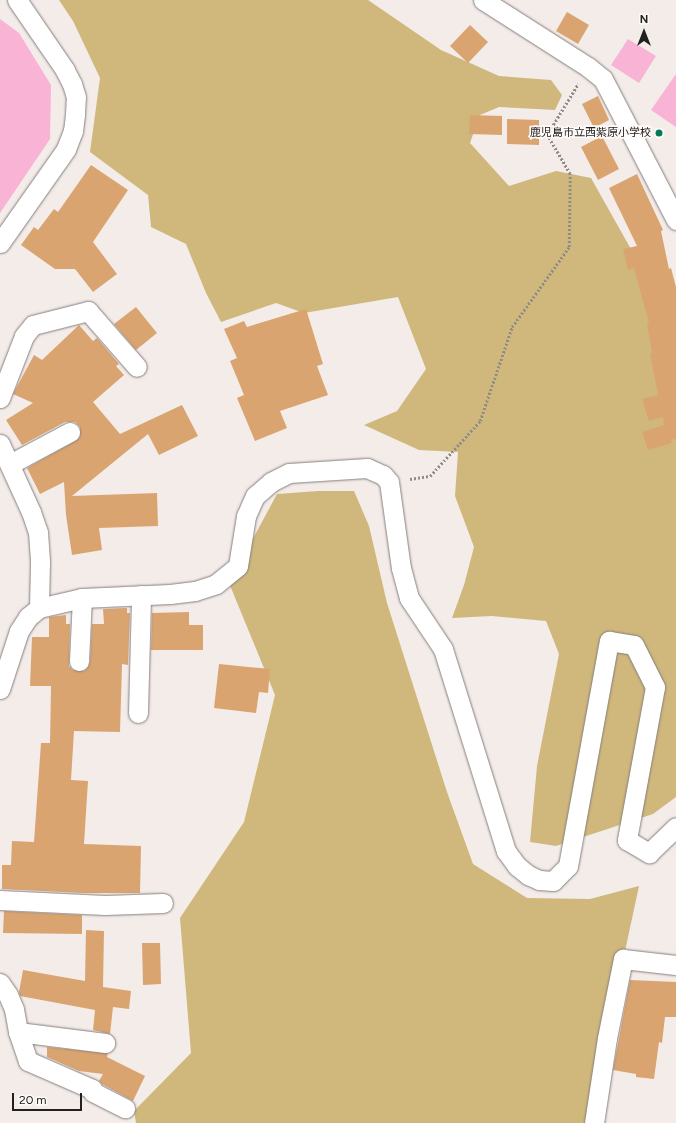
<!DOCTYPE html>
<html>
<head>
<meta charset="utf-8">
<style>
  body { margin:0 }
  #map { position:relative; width:676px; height:1123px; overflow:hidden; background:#f3ece9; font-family:Figtree,"Noto Sans JP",sans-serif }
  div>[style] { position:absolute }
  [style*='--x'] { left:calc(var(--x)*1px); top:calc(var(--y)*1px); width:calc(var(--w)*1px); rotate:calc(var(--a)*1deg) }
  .green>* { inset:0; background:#d0b87c }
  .water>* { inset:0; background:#f9b3d5 }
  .building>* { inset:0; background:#daa471 }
  .path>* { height:2.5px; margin-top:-1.25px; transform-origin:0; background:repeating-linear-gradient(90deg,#908b89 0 2px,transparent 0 4px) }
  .roads { filter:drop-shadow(0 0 1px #857e7c) drop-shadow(0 0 1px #857e7c) }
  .minor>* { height:19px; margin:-9.5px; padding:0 9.5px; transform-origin:9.5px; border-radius:9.5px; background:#fff }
  .dots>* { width:11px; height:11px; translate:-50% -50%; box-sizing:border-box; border:2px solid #fefaf8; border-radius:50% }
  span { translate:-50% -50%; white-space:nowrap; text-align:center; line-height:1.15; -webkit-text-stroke:3.5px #fefaf8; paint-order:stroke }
  .poi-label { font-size:11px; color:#232120 }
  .right { translate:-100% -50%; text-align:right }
  .north { position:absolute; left:624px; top:12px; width:40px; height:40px; -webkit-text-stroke:3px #fefaf8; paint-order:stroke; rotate:0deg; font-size:11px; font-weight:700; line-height:16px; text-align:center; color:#232120 }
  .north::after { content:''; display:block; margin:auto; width:14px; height:18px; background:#232120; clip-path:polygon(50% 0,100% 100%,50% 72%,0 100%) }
  .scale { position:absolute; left:12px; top:1093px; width:70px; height:18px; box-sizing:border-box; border:2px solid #232120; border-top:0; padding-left:5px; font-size:12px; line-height:14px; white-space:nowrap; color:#232120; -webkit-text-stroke:3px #fefaf8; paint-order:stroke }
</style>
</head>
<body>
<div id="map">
  <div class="green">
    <i style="clip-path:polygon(59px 0,368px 0,441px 50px,499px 76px,551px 80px,562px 95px,555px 110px,499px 107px,480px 115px,470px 143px,509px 186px,556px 171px,591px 178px,650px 283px,676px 435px,676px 797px,653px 814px,556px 846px,530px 842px,537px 766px,559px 654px,546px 621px,492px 616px,452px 618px,464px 585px,474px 547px,455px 496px,458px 452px,419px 450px,364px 425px,397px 411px,426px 369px,398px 297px,304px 313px,276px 303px,221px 322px,206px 293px,186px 244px,151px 227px,148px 195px,90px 152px,100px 78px,73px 21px)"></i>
    <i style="clip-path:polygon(318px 491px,354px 491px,369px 526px,387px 603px,447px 792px,473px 864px,527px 898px,590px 899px,639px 886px,610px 1021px,594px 1123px,136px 1123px,134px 1111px,191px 1053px,180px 918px,244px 822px,275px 695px,229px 583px,277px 494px)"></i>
  </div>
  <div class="water">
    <i style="clip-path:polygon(0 19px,19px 33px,51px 85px,50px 139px,0 213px)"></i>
    <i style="clip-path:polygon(628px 39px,656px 56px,639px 83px,611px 65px)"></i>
    <i style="clip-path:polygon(676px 74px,676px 127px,651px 110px)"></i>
  </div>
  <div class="building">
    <i style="clip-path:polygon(567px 12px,589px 25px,578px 44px,556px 31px)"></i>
    <i style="clip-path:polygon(470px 25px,488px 42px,468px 63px,450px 46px)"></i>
    <i style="clip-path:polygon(598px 96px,609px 120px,594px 128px,582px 104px)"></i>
    <i style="clip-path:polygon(470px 115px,502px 116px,502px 135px,469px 134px)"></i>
    <i style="clip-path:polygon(507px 119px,539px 120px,539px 145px,507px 144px)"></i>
    <i style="clip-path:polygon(602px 136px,619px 169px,598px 180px,581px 147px)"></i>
    <i style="clip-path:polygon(91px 165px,128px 190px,93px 242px,117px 274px,93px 292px,75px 269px,55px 269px,21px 245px,34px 227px,38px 230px,54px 209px,58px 212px)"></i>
    <i style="clip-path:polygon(637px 174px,663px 230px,661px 231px,669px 269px,671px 268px,676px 287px,676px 439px,671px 440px,672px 443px,648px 450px,642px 432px,664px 425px,663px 417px,649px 421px,642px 399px,658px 395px,650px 354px,652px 353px,647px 324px,649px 323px,634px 268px,628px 270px,623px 249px,637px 246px,609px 188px)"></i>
    <i style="clip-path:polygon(136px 307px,157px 333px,136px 350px,114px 324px)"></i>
    <i style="clip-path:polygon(306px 309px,323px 364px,317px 366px,328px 395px,280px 411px,287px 428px,255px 441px,237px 398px,244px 395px,230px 361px,237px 358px,224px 329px,244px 321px,247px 327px)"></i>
    <i style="clip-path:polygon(79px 325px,93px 341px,97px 338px,119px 364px,116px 366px,124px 375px,93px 402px,120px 434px,182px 405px,198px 436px,159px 455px,148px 434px,72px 496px,157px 493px,158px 526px,99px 528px,102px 550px,72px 555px,66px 515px,64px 482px,40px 494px,27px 468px,75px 441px,80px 437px,80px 427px,75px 422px,65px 422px,22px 445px,6px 420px,33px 403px,13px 394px,34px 355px,42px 360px)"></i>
    <i style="clip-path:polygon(127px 608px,127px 613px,130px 613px,128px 665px,122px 664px,120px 732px,74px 731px,71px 780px,88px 781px,84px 844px,141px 846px,140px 893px,83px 893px,2px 889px,2px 865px,11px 865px,12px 841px,34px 842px,41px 743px,50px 743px,51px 686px,30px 686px,32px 637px,49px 637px,49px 617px,66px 615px,66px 624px,70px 624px,69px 666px,73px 670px,84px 671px,88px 667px,90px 662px,92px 624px,104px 624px,103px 609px)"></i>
    <i style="clip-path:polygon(189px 612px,189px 625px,203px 625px,203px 650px,151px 650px,152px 613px)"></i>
    <i style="clip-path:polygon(219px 664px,270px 669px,268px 693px,259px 692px,256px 713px,214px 708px)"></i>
    <i style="clip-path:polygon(4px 911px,82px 915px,82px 934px,3px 933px)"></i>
    <i style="clip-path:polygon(86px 930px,104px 931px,103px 987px,131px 991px,129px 1009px,113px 1007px,110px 1034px,93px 1030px,95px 1010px,20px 996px,19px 992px,23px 970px,85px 981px)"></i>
    <i style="clip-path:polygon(142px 943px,160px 943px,161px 984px,143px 985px)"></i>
    <i style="clip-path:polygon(630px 980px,676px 982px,676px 1017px,665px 1017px,662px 1043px,659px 1042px,654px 1079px,636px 1077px,636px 1074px,613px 1070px)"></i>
    <i style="clip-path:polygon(47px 1047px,108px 1053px,107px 1057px,145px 1076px,133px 1101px,102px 1084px,99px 1081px,103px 1074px,79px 1071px,47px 1057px)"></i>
  </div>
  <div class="path">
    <i style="--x:410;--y:479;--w:20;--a:-9"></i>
    <i style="--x:430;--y:476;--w:74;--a:-47.7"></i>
    <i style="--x:480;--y:421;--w:99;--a:-71.2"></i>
    <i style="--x:512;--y:327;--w:98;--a:-54.5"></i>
    <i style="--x:569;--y:247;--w:73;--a:-89.2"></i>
    <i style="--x:570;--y:174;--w:45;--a:-120.5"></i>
    <i style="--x:547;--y:135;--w:60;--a:-58.7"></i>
  </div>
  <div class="roads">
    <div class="minor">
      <i style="--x:483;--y:0;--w:125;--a:32.5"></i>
      <i style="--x:588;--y:67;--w:19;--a:39"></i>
      <i style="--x:603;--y:79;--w:159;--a:62.6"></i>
      <i style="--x:0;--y:243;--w:115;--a:-54.9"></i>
      <i style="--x:66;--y:149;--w:19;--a:-69"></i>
      <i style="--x:73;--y:131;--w:17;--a:-83"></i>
      <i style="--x:75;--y:114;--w:17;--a:-87"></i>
      <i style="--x:76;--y:97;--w:14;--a:-107"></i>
      <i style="--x:72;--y:84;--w:16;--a:-117"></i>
      <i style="--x:65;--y:70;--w:85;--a:-124.4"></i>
      <i style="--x:0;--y:398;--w:66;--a:-68.8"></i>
      <i style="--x:24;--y:336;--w:14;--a:-51"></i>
      <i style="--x:33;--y:325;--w:57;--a:-14.3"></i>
      <i style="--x:88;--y:311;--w:74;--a:48.8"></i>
      <i style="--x:0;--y:444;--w:75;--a:65.5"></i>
      <i style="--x:31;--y:512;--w:21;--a:71"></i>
      <i style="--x:38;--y:532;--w:31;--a:86"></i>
      <i style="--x:40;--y:563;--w:45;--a:91.3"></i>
      <i style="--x:10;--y:464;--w:68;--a:-28.1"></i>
      <i style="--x:79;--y:661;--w:63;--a:-87.3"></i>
      <i style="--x:0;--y:689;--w:61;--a:-71.9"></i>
      <i style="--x:19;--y:631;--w:17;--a:-57"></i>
      <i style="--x:28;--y:617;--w:14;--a:-39"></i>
      <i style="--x:39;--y:608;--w:44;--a:-13.1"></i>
      <i style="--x:82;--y:598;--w:88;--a:-2.6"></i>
      <i style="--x:170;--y:594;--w:25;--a:-7"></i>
      <i style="--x:195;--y:591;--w:22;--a:-18"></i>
      <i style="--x:216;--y:584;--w:28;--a:-39"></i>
      <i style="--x:238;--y:566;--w:51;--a:-80.9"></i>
      <i style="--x:246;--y:516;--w:22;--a:-66"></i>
      <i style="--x:255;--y:496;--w:21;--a:-41"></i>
      <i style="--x:271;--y:482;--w:20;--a:-27"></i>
      <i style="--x:289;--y:473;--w:78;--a:-3.7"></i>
      <i style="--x:367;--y:468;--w:17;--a:24"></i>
      <i style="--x:383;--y:475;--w:9;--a:49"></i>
      <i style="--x:389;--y:482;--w:87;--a:82.1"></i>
      <i style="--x:401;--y:568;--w:31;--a:75"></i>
      <i style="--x:409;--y:598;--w:61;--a:56.3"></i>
      <i style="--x:443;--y:649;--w:212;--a:72.7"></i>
      <i style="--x:506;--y:851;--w:19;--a:54"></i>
      <i style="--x:517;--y:866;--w:14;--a:39"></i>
      <i style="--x:528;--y:875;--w:12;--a:24"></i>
      <i style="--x:539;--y:880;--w:14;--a:4"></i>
      <i style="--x:553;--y:881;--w:21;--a:-45"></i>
      <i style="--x:568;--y:866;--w:229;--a:-79.7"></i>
      <i style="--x:609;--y:641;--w:25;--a:9"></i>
      <i style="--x:634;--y:645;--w:47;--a:63.4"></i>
      <i style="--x:655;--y:687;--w:156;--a:100.4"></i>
      <i style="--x:627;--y:840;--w:26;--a:31"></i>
      <i style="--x:649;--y:853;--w:37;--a:-44"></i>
      <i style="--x:138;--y:713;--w:118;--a:-88.5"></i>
      <i style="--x:0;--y:900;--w:105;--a:2.7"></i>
      <i style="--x:105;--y:905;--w:58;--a:-2"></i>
      <i style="--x:0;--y:983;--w:14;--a:56"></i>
      <i style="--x:8;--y:995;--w:15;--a:67"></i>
      <i style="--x:14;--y:1009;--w:23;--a:80"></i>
      <i style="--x:18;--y:1032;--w:88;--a:7.2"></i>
      <i style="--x:18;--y:1032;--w:31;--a:71"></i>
      <i style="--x:28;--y:1061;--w:70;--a:23.6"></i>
      <i style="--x:92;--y:1089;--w:3;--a:72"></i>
      <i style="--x:93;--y:1092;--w:36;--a:27"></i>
      <i style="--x:594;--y:1123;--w:86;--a:-81.3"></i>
      <i style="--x:607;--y:1038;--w:81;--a:-78.6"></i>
      <i style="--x:623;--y:959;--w:53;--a:6.5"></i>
    </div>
  </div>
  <div class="dots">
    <i style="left:659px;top:133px;background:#037a56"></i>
  </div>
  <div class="poi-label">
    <span class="right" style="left:651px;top:133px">鹿児島市立西紫原小学校</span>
  </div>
  <div class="north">N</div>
  <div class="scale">20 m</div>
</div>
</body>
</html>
